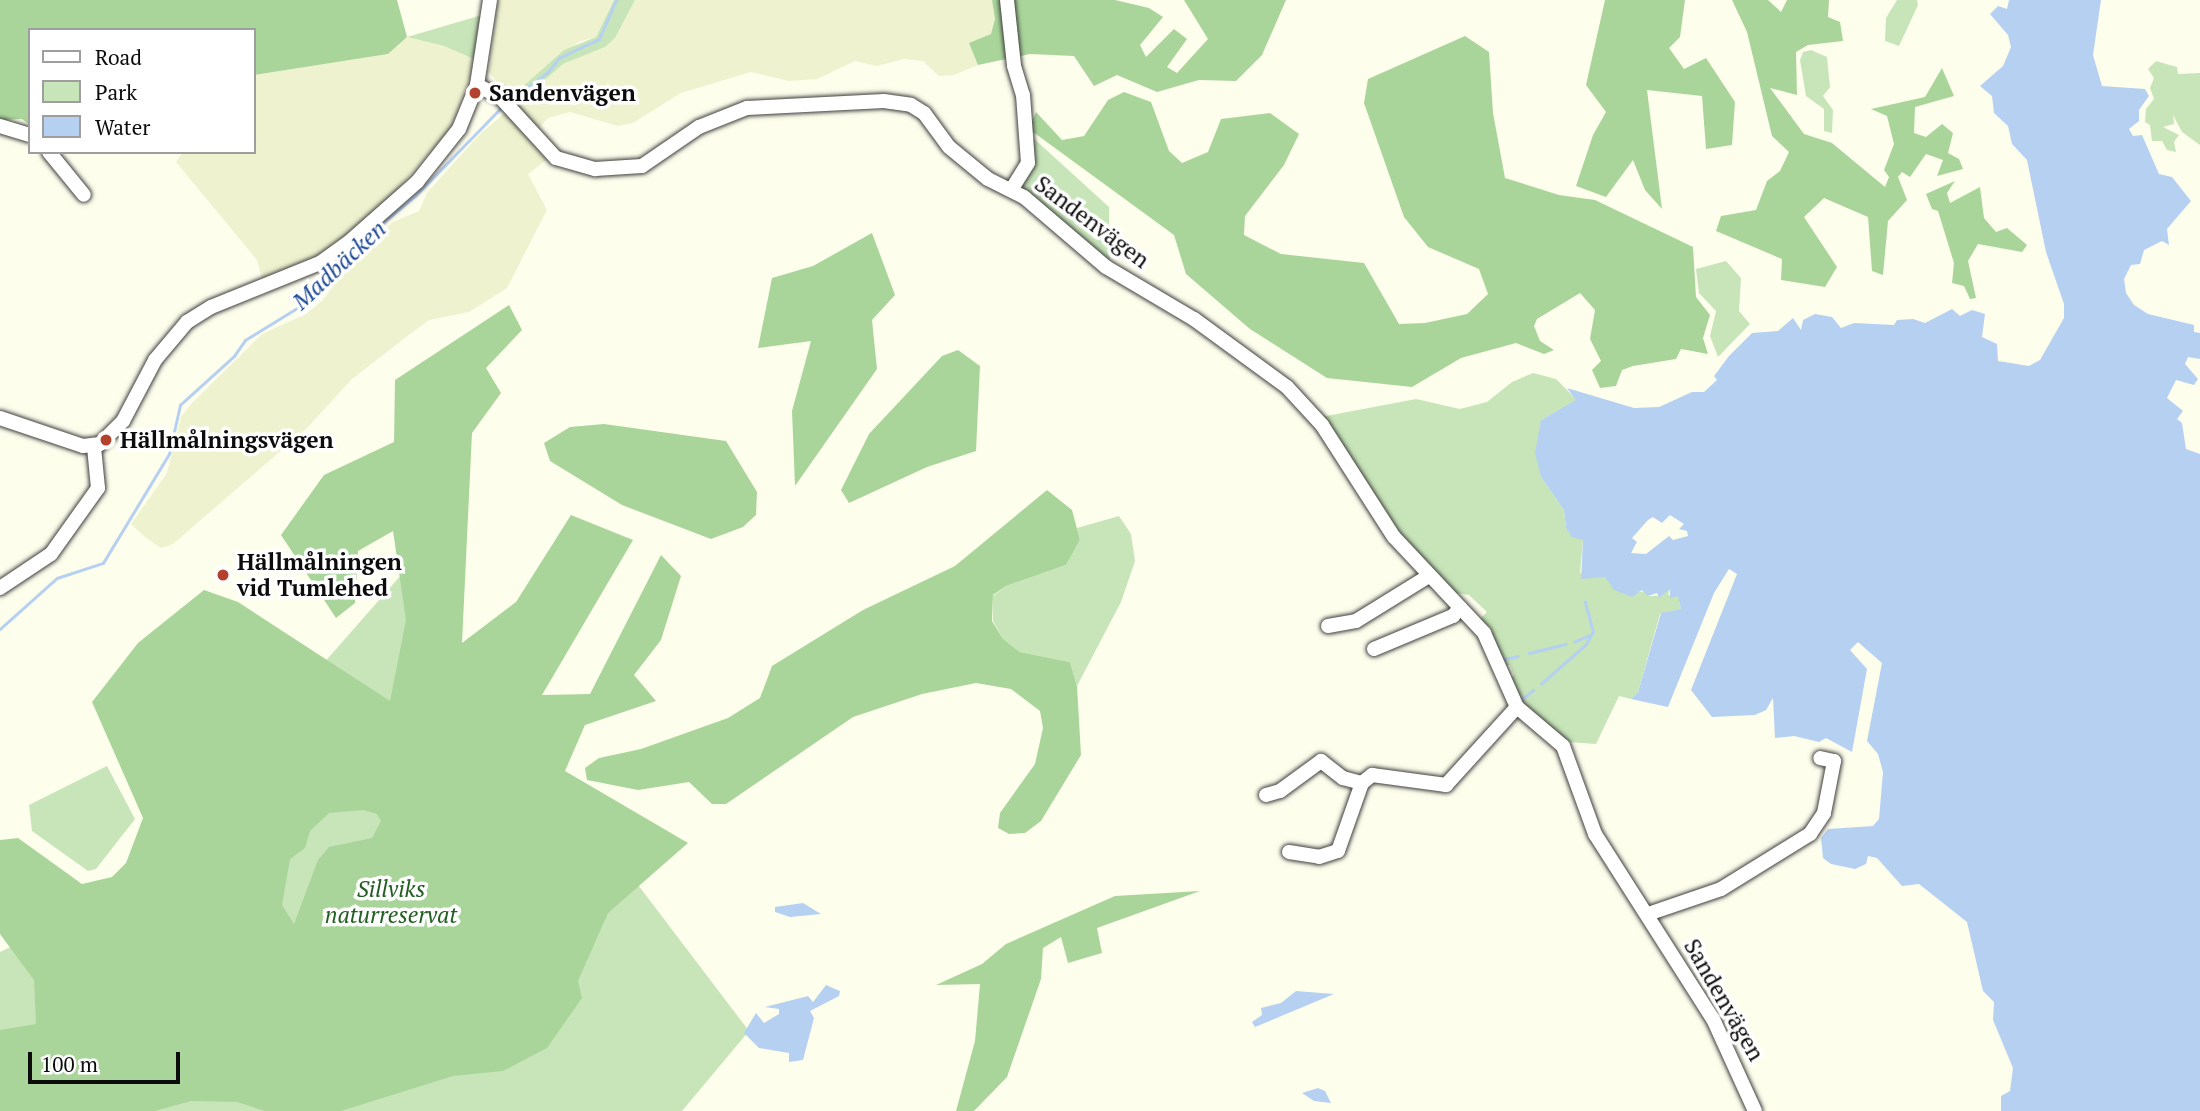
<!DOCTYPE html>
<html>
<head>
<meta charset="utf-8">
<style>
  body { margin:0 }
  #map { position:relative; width:2200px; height:1111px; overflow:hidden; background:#fefeed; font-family:"PT Serif",serif }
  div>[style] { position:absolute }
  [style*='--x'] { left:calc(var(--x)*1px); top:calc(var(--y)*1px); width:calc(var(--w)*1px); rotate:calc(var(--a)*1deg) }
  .farmland>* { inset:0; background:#eef2cf }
  .green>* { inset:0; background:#c8e5b9 }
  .forest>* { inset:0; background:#a9d59a }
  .water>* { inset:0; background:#b5d0f1 }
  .stream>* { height:2.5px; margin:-1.25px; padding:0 1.25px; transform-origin:1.25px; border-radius:1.25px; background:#b5d0f1 }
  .roads { filter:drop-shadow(0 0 2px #3f3f3f) drop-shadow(0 0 2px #3f3f3f) }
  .minor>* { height:14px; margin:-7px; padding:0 7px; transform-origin:7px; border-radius:7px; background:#fff }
  .dots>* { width:19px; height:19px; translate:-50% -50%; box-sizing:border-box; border:4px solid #fff; border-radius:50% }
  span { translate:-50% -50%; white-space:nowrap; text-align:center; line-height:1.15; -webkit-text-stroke:7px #fff; paint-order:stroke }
  .poi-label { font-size:23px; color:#0c0c0c; font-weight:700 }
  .left { translate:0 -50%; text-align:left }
  .street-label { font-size:23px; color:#0c0c0c }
  .park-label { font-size:23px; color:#235f22; font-style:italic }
  .water-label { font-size:24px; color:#1f4b95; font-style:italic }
  .legend { position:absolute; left:28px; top:28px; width:228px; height:126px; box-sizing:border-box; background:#fff; border:2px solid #9e9e9e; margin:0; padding:9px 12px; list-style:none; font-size:21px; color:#0c0c0c }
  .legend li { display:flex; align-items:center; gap:14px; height:35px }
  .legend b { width:35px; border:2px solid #9e9e9e }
  .scale { position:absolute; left:28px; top:1052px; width:152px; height:32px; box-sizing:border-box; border:4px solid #0c0c0c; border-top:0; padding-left:9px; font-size:21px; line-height:24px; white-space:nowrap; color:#0c0c0c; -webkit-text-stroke:5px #fff; paint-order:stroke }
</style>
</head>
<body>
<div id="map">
  <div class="farmland">
    <i style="clip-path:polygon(498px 0,614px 0,596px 37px,578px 42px,510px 98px,489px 72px)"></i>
    <i style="clip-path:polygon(635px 0,992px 0,995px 19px,991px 34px,970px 43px,978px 65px,954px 75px,939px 76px,923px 61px,904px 59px,877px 66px,855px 61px,817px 79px,789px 81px,751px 72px,681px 93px,633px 123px,618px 126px,570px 112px,548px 118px,537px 130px,557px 152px,528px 174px,547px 210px,507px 288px,469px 312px,429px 320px,410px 334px,352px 379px,306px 429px,173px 544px,161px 548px,145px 537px,131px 524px,167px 473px,181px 417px,191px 404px,262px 334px,306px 314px,322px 301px,352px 261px,393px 222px,419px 211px,427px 193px,479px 135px,563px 64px,605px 47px,615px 37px)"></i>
    <i style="clip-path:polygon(407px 37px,444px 46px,476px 60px,450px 129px,390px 198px,327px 251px,262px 279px,257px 260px,176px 162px,183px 152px,254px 152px,254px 75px,388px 54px)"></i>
  </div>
  <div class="green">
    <i style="clip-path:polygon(614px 0,635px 0,615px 38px,605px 47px,563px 64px,517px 104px,510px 98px,564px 50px,596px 37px)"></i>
    <i style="clip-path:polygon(1897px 0,1917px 0,1918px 5px,1899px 46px,1885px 41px,1886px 18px)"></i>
    <i style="clip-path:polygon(482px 15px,476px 60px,444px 46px,407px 37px)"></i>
    <i style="clip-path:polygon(1811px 50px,1827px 57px,1830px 87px,1823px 96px,1833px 110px,1832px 133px,1824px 131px,1824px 109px,1806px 96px,1800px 60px,1803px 52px)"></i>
    <i style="clip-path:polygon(2156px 61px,2177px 67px,2178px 74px,2200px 73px,2200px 145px,2182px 132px,2173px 115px,2174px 124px,2163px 127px,2179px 135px,2174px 142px,2176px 152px,2167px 150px,2162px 141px,2152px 141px,2150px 125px,2145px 122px,2146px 109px,2154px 99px,2150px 88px,2154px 78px,2148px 69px)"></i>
    <i style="clip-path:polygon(1031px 136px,1109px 207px,1110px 264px,1018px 186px)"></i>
    <i style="clip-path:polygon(1726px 261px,1741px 278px,1739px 311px,1750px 324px,1718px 357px,1710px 336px,1716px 311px,1699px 293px,1696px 269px)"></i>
    <i style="clip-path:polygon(1533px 373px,1556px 379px,1577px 400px,1541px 420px,1541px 477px,1564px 510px,1566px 528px,1583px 540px,1580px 573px,1605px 577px,1637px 592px,1648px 591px,1648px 596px,1660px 596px,1670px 589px,1668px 595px,1678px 595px,1681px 609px,1660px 614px,1638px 692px,1631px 699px,1619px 696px,1596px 744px,1568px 742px,1524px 709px,1508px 679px,1514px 675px,1510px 665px,1503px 667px,1490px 627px,1480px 619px,1487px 612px,1469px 595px,1452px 592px,1400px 536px,1321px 417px,1416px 399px,1460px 409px,1487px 402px,1512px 382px)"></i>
    <i style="clip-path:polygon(1119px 516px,1131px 534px,1135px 561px,1121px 602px,1077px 686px,1070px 662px,1020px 652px,1003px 639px,993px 621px,993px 596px,1006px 586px,1066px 565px,1080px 540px,1077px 528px)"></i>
    <i style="clip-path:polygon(402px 574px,749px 1031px,682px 1111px,0 1111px,0 952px,120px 895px)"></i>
    <i style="clip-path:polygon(107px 766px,135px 819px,96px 869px,88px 871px,32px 831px,29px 805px)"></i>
  </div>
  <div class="forest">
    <i style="clip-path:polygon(0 0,397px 0,407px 37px,388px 54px,254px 75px,254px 30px,30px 30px,30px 125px,22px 119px,0 120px)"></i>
    <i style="clip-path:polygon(992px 0,1115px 0,1149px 8px,1163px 17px,1140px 45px,1146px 57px,1174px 29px,1187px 39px,1167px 67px,1177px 73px,1208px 39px,1184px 0,1286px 0,1262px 55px,1236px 81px,1199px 80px,1157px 92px,1117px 75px,1094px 86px,1074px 56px,1030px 54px,978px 65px,969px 43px,991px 34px,995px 19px)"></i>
    <i style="clip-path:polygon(1605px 0,1685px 0,1680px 37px,1669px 48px,1684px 69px,1706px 58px,1735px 102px,1732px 145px,1706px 149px,1702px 96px,1647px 90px,1662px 209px,1645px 190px,1633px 160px,1606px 197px,1576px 186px,1593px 135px,1606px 112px,1586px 85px)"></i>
    <i style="clip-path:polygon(1732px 0,1768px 0,1781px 12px,1787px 0,1829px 0,1828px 17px,1840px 22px,1843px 41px,1808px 45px,1796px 52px,1797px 95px,1770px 88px,1804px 134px,1832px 143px,1885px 187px,1889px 177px,1884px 170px,1894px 144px,1887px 116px,1871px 109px,1925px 97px,1942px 68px,1954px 96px,1915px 107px,1914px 133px,1926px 137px,1942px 124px,1953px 133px,1948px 153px,1959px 159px,1963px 169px,1937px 176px,1943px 160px,1926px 154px,1910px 177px,1902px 172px,1898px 177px,1907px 200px,1888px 221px,1883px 275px,1872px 271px,1868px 217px,1824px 198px,1804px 217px,1837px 267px,1825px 287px,1781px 280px,1782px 259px,1716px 231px,1721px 216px,1756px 210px,1767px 181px,1780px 171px,1789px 152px,1772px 136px,1747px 32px)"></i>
    <i style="clip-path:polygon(1465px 36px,1489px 52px,1493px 113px,1505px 178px,1559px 195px,1595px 200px,1693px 247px,1696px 297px,1710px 315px,1703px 338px,1708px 354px,1681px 349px,1676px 359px,1633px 366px,1622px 370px,1616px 386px,1600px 388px,1592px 370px,1601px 361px,1590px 339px,1595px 310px,1580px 293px,1537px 319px,1534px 326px,1540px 341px,1554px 350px,1544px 354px,1516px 343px,1461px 358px,1412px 387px,1327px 378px,1250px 329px,1186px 274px,1174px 235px,1029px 129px,1036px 112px,1062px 140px,1084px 136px,1108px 100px,1124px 92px,1151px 102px,1169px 151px,1182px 163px,1208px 152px,1221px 119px,1270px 113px,1299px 134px,1284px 165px,1245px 216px,1244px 235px,1281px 254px,1364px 263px,1399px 324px,1425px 323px,1467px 314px,1488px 294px,1479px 269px,1428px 247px,1404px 217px,1364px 103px,1368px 79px)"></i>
    <i style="clip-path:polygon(1955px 181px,1947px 193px,1950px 203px,1980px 187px,1984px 218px,1996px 232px,2007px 228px,2027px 245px,2022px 252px,1978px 244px,1968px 261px,1976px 298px,1970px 299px,1964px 286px,1952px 283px,1954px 263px,1938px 211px,1932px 209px,1926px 194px)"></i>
    <i style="clip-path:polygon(872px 233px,895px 295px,872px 320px,877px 369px,795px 486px,792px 411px,811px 341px,758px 348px,772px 278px,813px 266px)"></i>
    <i style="clip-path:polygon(evenodd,509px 305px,522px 330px,486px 368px,501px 393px,472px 433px,462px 643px,516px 602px,571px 515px,633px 540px,542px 695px,590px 694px,661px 555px,681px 576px,661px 640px,634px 675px,656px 701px,585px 725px,565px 771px,688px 843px,608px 913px,578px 981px,582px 998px,547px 1048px,503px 1071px,453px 1076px,341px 1111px,265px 1111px,237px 1102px,191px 1101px,155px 1111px,0 1111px,0 1030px,36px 1024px,34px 980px,0 934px,0 840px,18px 838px,82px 884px,112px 877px,126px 863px,143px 818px,92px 702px,138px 643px,204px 590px,238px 602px,390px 701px,406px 620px,393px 531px,358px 551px,355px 603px,336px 618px,281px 535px,324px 475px,394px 442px,395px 380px,509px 305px,363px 810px,377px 814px,381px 821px,372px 838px,329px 847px,318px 860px,294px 924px,282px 905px,290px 859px,305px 848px,310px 831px,329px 813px,363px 810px)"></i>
    <i style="clip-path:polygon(958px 350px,980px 366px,976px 451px,927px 467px,849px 503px,841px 490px,869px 434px,942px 356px)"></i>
    <i style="clip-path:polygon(604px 424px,726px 441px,757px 492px,756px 515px,743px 527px,711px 539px,622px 505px,550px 461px,544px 443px,570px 427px)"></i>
    <i style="clip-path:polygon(1047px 490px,1072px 510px,1080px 540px,1066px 565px,1006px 586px,993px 595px,992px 621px,1003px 639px,1020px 652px,1070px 662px,1077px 686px,1081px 755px,1041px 821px,1025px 833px,1009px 834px,998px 828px,1000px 813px,1035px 764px,1043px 728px,1040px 711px,1011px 689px,976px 683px,922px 694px,853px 717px,726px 804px,712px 804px,689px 782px,638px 790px,587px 780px,585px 768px,599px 758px,641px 749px,728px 718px,760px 698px,772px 666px,863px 610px,955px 566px)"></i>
    <i style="clip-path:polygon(1200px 891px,1097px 928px,1102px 953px,1068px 963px,1061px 937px,1043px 948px,1041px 979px,1007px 1077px,974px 1111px,956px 1111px,975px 1041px,980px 984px,936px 985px,982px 964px,1006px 944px,1115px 896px)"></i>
  </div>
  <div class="water">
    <i style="clip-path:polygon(evenodd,2009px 0,2101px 0,2093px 55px,2102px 86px,2145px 89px,2149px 96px,2139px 110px,2139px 121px,2129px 129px,2133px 136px,2142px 135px,2159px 174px,2172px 177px,2191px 201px,2167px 229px,2169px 245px,2162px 241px,2144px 250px,2140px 264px,2131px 265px,2124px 279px,2126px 293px,2134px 305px,2148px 314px,2194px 325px,2194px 332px,2200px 333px,2200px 359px,2188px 357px,2185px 364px,2198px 379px,2194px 385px,2176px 380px,2167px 398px,2183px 411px,2177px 419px,2182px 423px,2186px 449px,2200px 454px,2200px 1111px,2001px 1111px,2001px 1096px,2010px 1091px,2013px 1068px,1993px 1020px,1994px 1002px,1983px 991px,1967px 922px,1919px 884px,1902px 886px,1877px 858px,1868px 856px,1866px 864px,1855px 869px,1831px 864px,1823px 858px,1821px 838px,1828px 829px,1873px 826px,1879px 819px,1883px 772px,1878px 754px,1867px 741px,1882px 663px,1858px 642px,1850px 650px,1867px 669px,1852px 752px,1826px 738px,1819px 742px,1794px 736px,1775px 738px,1773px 698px,1766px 710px,1755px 715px,1712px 717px,1691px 690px,1737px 574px,1729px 569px,1714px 593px,1668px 707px,1631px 699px,1638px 692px,1661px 613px,1681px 609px,1678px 596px,1670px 598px,1670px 589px,1659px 598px,1657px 593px,1648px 596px,1642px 590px,1632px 597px,1614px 590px,1605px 577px,1581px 579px,1583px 540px,1572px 537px,1566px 528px,1564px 510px,1541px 477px,1535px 453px,1541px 420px,1576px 400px,1567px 388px,1634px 408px,1659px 407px,1692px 392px,1704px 392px,1717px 380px,1714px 376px,1729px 356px,1752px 333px,1778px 331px,1793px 318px,1801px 330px,1803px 320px,1815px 314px,1832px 317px,1841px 328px,1854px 323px,1894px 325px,1897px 320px,1913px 319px,1925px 323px,1952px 309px,1960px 316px,1972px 310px,1985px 314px,1982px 337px,1997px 344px,1998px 361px,2029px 366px,2040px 360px,2064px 318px,2064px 304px,2046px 252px,2027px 160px,2012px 144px,2008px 126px,1994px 113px,1992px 96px,1980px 86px,2003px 66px,2011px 47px,2008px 35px,1990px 14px,1998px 6px,2007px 9px,2009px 0,1670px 515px,1684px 524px,1679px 529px,1687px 531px,1688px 536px,1673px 540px,1669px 536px,1646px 554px,1631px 553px,1637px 542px,1632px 538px,1648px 520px,1653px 517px,1662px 523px,1670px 515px)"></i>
    <i style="clip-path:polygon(803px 903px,821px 914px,790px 917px,775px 912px,775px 907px)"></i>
    <i style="clip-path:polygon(826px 985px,840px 991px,839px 996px,810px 1011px,814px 1018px,803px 1060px,789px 1062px,789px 1053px,759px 1048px,744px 1033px,756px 1013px,764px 1023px,779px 1014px,779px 1009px,765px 1007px,808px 996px,813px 1002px)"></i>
    <i style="clip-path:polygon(1296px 991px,1334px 994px,1255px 1027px,1252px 1022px,1262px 1015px,1261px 1008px,1281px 1003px)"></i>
    <i style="clip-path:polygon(1318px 1088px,1325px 1091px,1331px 1103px,1314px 1101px,1302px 1093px)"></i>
  </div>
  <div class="stream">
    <i style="--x:510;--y:101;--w:48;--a:-37.3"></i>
    <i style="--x:548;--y:72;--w:18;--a:-52"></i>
    <i style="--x:559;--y:58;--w:44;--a:-25.4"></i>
    <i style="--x:599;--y:39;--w:43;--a:-66.4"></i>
    <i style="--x:0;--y:629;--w:76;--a:-41.8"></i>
    <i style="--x:57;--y:578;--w:48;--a:-18.1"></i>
    <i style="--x:103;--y:563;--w:127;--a:-58.8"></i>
    <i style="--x:169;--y:454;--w:50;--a:-77.3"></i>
    <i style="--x:180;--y:405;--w:73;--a:-42.2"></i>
    <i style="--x:234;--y:356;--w:19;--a:-55"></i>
    <i style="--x:245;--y:340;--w:73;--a:-31.5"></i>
    <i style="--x:307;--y:302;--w:79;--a:-48.6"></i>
    <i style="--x:359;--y:243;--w:73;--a:-40"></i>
    <i style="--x:415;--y:196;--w:124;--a:-45.7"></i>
    <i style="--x:1574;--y:642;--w:17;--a:-24"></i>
    <i style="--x:1529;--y:653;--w:38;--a:-14"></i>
    <i style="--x:1504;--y:659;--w:14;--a:-12"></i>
    <i style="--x:1541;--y:684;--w:60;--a:-41.6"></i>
    <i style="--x:1586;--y:644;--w:14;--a:-60"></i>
    <i style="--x:1593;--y:632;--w:31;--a:-105"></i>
    <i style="--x:1520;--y:701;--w:17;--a:-40"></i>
  </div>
  <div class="roads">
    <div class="minor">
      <i style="--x:1007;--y:0;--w:66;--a:83.9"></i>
      <i style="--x:1014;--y:66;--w:30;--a:73"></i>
      <i style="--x:1023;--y:95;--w:68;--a:85.8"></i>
      <i style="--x:1028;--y:163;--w:32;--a:122"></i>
      <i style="--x:477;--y:85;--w:27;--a:28"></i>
      <i style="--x:501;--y:98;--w:81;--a:47.5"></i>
      <i style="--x:556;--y:158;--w:41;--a:15.8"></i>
      <i style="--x:595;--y:169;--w:47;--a:-3.7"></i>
      <i style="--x:642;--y:166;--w:69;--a:-34.4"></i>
      <i style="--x:699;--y:127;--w:52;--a:-21.6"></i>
      <i style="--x:747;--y:108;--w:137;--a:-2.9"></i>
      <i style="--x:884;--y:101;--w:27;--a:8"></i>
      <i style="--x:911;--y:105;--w:15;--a:32"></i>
      <i style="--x:924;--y:113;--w:42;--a:53.7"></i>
      <i style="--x:949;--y:147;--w:50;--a:39.4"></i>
      <i style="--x:988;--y:179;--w:40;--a:26.6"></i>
      <i style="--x:1024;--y:197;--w:108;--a:40.5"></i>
      <i style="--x:1106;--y:267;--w:102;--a:30.6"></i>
      <i style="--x:1194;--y:319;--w:115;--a:36.2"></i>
      <i style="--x:1287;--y:387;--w:52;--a:47.4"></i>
      <i style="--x:1322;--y:425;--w:133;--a:57.3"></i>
      <i style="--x:1394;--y:537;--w:132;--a:46.8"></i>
      <i style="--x:1484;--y:633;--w:81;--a:66"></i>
      <i style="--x:1517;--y:707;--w:60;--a:40.3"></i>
      <i style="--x:1563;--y:746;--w:94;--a:70"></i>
      <i style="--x:1595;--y:834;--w:219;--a:57.5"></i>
      <i style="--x:1713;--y:1019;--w:101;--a:65.5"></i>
      <i style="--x:0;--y:126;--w:31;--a:17"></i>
      <i style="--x:49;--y:152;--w:55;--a:50.9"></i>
      <i style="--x:0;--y:418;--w:88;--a:18.6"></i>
      <i style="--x:83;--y:446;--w:17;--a:-7"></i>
      <i style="--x:100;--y:444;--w:33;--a:-45"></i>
      <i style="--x:123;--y:421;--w:69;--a:-62.3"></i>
      <i style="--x:155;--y:360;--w:50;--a:-49.9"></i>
      <i style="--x:187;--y:322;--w:28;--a:-32"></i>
      <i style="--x:211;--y:307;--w:118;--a:-22"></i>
      <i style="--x:320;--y:263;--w:36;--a:-36"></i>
      <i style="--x:349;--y:242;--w:91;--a:-41.4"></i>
      <i style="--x:417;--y:182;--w:68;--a:-51.6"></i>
      <i style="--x:459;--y:129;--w:48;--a:-67.8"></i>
      <i style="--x:477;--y:85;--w:86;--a:-81.3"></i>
      <i style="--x:0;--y:588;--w:61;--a:-33.7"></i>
      <i style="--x:51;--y:554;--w:81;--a:-54.5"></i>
      <i style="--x:98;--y:488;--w:41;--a:-95.6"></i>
      <i style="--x:1328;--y:626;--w:28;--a:-10"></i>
      <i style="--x:1356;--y:621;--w:86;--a:-31.7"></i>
      <i style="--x:1374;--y:649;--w:86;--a:-22.7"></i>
      <i style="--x:1453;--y:616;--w:11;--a:-49"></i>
      <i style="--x:1266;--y:795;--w:15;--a:-16"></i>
      <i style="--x:1280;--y:791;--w:51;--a:-36.2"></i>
      <i style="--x:1321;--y:761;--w:28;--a:38"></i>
      <i style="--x:1343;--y:778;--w:20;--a:15"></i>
      <i style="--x:1289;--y:852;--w:30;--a:9"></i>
      <i style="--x:1319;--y:857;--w:20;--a:-18"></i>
      <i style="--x:1338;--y:851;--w:72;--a:-70.6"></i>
      <i style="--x:1362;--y:783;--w:13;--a:-39"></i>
      <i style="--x:1372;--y:775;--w:75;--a:7.7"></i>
      <i style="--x:1446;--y:785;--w:105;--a:-47.7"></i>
      <i style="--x:1648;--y:914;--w:77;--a:-18.9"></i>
      <i style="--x:1721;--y:889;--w:105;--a:-31.7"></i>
      <i style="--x:1810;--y:834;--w:25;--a:-56"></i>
      <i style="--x:1824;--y:813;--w:53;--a:-79.1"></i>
      <i style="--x:1834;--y:761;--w:14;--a:-168"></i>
    </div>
  </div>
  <div class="dots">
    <i style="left:475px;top:93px;background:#b2412e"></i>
    <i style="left:106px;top:440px;background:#b2412e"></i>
    <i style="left:223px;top:575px;background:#b2412e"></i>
  </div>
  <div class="poi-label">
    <span class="left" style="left:489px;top:93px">Sandenvägen</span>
    <span class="left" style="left:120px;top:440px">Hällmålningsvägen</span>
    <span class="left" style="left:237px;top:575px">Hällmålningen<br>vid Tumlehed</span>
  </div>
  <div class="street-label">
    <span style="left:1092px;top:222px;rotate:37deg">Sandenvägen</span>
    <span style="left:1724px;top:1000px;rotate:60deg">Sandenvägen</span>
  </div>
  <div class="park-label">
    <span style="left:391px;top:902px">Sillviks<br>naturreservat</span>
  </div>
  <div class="water-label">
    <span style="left:339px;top:265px;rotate:-43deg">Madbäcken</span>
  </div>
  <ul class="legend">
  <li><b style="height:9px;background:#fff"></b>Road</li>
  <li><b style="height:19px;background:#c8e5b9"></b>Park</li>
  <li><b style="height:19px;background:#b5d0f1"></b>Water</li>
  </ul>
  <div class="scale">100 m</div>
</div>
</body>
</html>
